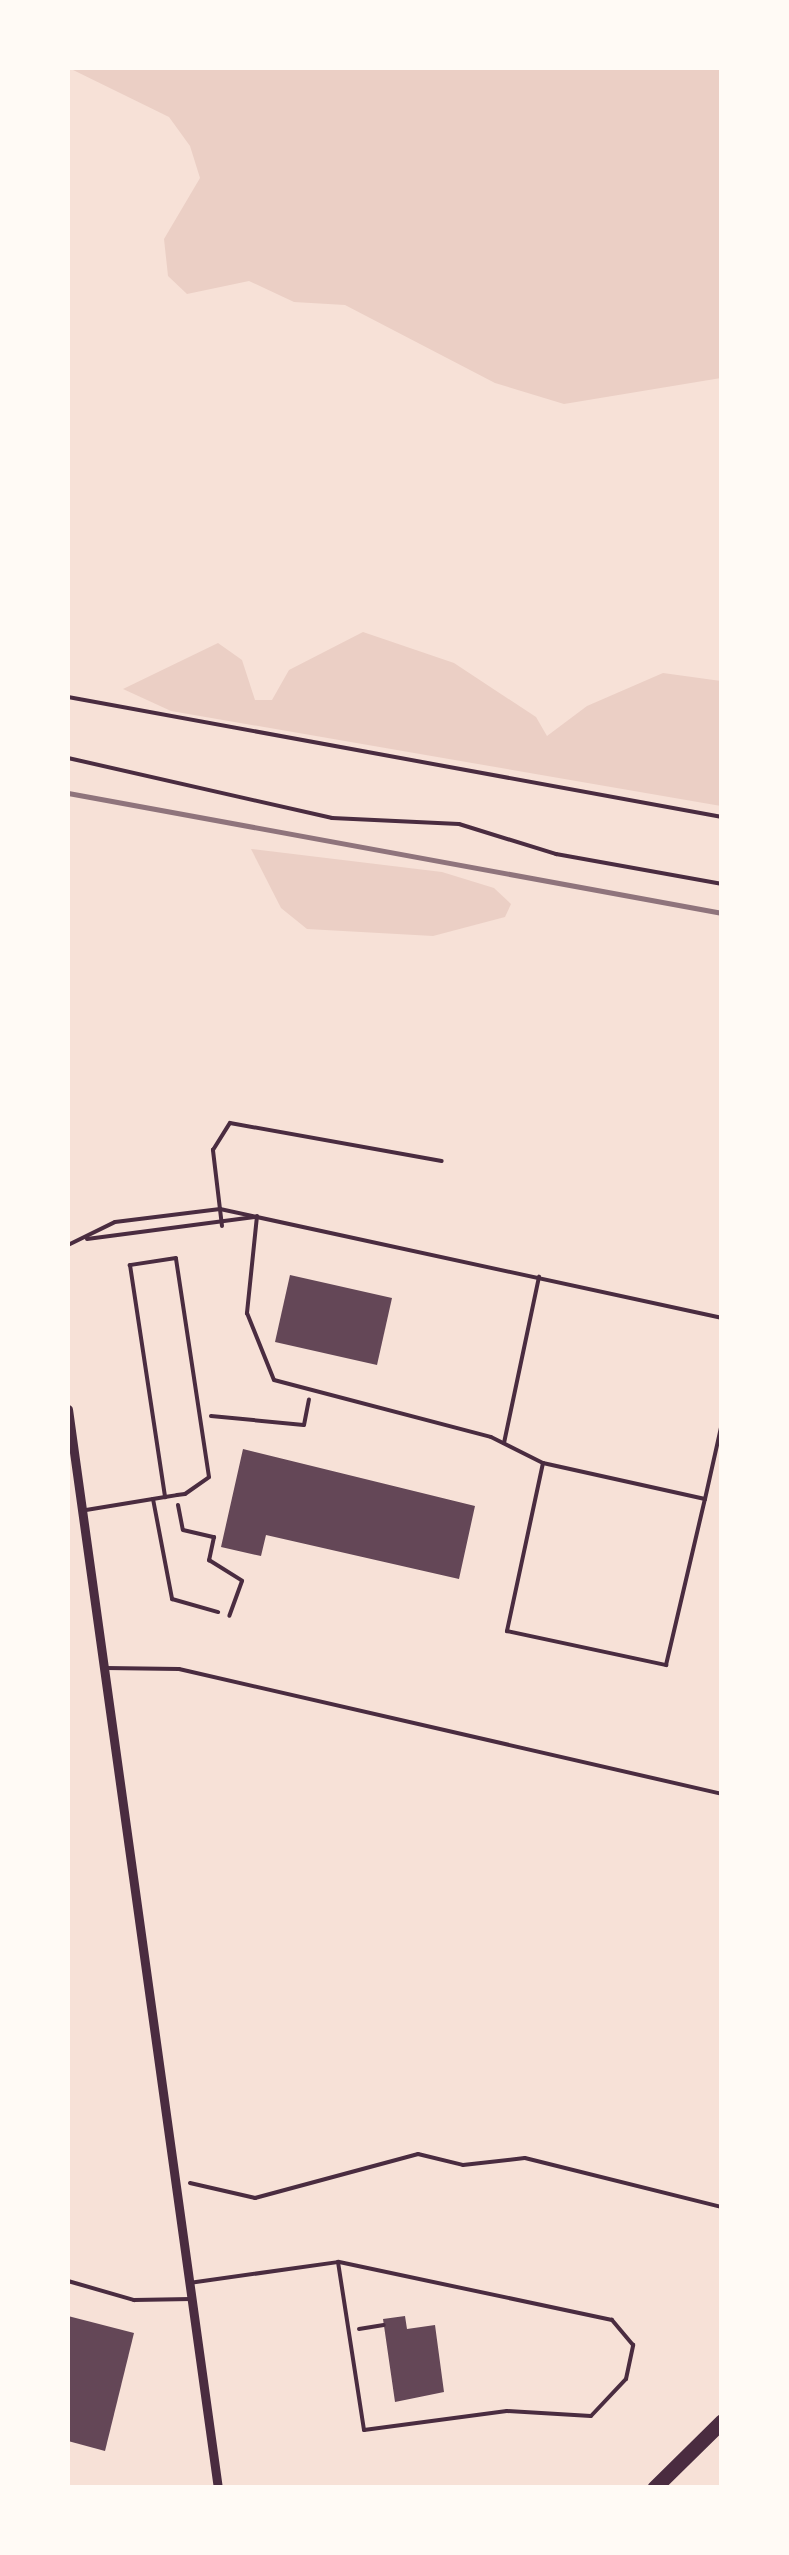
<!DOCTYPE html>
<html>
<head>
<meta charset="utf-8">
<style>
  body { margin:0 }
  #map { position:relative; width:789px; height:2555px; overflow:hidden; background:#f7e1d7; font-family:Rubik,sans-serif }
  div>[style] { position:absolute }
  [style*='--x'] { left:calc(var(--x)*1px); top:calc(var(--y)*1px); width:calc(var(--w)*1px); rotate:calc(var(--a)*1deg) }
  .green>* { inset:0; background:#ebcfc5 }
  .building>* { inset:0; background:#644757 }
  .path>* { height:4px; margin:-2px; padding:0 2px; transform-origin:2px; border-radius:2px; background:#4a2c40 }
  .service>* { height:4px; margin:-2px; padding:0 2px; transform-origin:2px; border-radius:2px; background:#4a2c40 }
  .minor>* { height:9px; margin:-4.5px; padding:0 4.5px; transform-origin:4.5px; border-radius:4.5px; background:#4a2c40 }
  .motorway>* { height:15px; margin:-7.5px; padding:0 7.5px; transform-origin:7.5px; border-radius:7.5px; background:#4a2c40 }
  .rail>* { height:5px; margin:-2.5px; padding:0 2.5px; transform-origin:2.5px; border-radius:2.5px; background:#8f747c }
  span { translate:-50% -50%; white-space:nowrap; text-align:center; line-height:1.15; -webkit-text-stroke:9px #fffaf5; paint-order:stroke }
  .frame { position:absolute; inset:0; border:70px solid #fffaf5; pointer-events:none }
</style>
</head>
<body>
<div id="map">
  <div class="green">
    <i style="clip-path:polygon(69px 68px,721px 68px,721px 378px,564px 404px,495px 383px,345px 305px,294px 302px,249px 281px,187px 294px,168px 276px,164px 239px,200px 178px,190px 146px,169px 117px)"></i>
    <i style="clip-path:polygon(363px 632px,454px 663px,536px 717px,547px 736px,587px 706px,663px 673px,721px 681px,721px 806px,171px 711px,123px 689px,218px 643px,242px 660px,255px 700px,272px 700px,289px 670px)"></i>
    <i style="clip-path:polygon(251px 849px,442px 872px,494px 888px,511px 904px,505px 917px,433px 936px,307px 929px,281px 908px)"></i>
  </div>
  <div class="building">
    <i style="clip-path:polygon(290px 1275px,392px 1298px,377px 1365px,275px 1342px)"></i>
    <i style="clip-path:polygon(243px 1449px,475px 1506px,459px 1579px,266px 1535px,261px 1556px,221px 1547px)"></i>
    <i style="clip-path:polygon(68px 2316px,134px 2333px,105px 2451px,68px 2441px)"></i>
    <i style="clip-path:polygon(405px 2316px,407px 2329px,435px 2325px,444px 2392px,395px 2402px,383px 2319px)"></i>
  </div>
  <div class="path">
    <i style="--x:211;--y:1416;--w:93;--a:5.5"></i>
    <i style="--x:304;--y:1425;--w:26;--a:-79"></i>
    <i style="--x:178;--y:1505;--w:25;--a:79"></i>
    <i style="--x:183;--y:1530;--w:32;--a:13"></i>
    <i style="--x:214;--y:1537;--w:24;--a:102"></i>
    <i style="--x:209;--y:1560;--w:39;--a:32"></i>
    <i style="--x:242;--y:1581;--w:37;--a:110"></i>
    <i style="--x:190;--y:2183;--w:67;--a:13"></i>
    <i style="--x:255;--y:2198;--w:169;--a:-15.1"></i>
    <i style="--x:418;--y:2154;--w:46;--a:13.7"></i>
    <i style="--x:463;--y:2165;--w:62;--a:-6.4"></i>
    <i style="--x:525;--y:2158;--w:203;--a:14"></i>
    <i style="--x:359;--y:2329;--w:25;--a:-9"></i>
  </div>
  <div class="service">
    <i style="--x:68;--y:697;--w:665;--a:10.4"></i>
    <i style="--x:68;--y:758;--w:271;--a:12.8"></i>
    <i style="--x:332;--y:818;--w:127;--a:2.7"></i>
    <i style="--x:459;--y:824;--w:102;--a:17.2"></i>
    <i style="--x:556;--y:854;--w:169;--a:10.2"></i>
    <i style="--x:257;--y:1216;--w:98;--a:95.9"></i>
    <i style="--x:247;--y:1313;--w:72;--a:68.1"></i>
    <i style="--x:274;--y:1380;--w:224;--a:14.7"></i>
    <i style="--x:491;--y:1437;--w:58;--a:26.6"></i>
    <i style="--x:222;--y:1226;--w:77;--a:-96.8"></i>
    <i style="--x:213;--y:1150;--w:32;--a:-58"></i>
    <i style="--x:230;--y:1123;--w:215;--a:10.2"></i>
    <i style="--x:87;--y:1239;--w:169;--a:-7.5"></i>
    <i style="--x:68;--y:1245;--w:52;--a:-26.1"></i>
    <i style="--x:115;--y:1222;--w:106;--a:-7.1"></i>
    <i style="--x:220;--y:1209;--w:514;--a:12.25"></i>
    <i style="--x:504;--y:1443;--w:170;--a:-78.1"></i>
    <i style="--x:153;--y:1499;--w:102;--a:79.2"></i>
    <i style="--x:172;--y:1599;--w:48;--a:15.8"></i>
    <i style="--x:705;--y:1499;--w:166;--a:-167.5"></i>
    <i style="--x:543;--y:1463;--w:172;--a:102.1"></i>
    <i style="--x:507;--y:1631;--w:163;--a:12.1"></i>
    <i style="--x:666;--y:1665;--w:171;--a:-76.8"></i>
    <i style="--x:705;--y:1499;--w:78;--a:-77.4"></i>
    <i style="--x:86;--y:1510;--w:80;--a:-9.3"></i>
    <i style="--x:165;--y:1497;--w:12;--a:-9"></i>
    <i style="--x:177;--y:1495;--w:8;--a:-7"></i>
    <i style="--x:185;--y:1494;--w:29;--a:-35"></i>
    <i style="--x:209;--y:1477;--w:221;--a:-98.6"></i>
    <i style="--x:176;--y:1258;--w:47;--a:171.3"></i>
    <i style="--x:130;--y:1265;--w:235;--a:81.4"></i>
    <i style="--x:106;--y:1668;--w:73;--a:0.8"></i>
    <i style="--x:179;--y:1669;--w:557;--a:12.96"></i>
    <i style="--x:68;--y:2281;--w:69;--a:16.1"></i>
    <i style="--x:134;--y:2300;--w:57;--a:-1"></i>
    <i style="--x:189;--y:2283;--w:150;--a:-8"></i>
    <i style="--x:338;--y:2262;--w:170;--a:81.2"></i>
    <i style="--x:364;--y:2430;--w:144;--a:-7.6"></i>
    <i style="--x:507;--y:2411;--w:84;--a:3.4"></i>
    <i style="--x:591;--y:2416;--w:51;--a:-46.6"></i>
    <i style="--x:626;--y:2379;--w:35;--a:-78"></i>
    <i style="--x:633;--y:2345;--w:33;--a:-130"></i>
    <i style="--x:612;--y:2320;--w:280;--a:-168"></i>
  </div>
  <div class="minor">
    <i style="--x:68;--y:1409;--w:1089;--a:82.09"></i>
  </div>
  <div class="motorway">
    <i style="--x:654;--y:2488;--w:95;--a:-44.6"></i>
  </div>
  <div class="rail">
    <i style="--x:68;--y:793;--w:665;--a:10.4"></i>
  </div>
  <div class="frame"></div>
</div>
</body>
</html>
